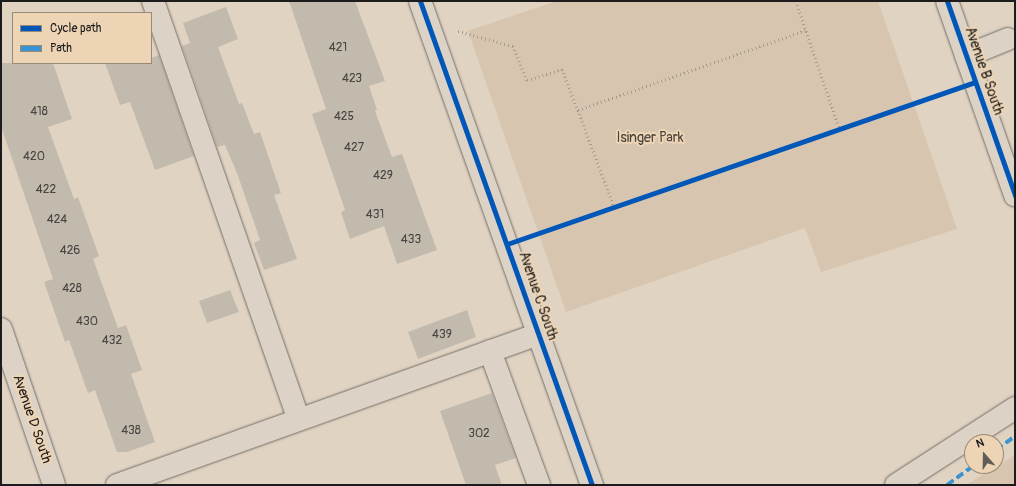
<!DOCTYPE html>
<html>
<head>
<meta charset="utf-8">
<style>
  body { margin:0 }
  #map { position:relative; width:1016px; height:486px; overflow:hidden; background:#e0d3c2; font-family:Pangolin,sans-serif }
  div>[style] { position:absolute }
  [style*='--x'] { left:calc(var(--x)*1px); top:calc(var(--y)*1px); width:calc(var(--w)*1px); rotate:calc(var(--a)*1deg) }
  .green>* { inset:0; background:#d7c5af }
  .building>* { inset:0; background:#c3baae }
  .path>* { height:2.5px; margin-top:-1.25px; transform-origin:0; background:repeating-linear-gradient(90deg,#a49d94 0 1px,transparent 0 4px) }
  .roads { filter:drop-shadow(0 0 1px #746e67) drop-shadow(0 0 1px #746e67) }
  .minor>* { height:22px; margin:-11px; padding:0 11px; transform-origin:11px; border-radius:11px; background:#dcd2c6 }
  .quiet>* { height:4px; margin-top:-2px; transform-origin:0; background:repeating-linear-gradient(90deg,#3a94d4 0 8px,transparent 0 12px) }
  .cycleway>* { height:5px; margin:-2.5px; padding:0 2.5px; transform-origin:2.5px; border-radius:2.5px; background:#0057b8 }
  span { translate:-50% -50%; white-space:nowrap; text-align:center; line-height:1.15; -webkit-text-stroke:4px #edd4b5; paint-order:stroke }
  .number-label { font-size:12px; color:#464440 }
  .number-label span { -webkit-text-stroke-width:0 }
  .street-label { font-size:14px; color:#1c1c1c }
  .park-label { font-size:14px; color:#49433d }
  .frame { position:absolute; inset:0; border:2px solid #1c1c1c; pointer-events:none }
  .legend { position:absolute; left:12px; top:12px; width:140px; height:52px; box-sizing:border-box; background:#edd4b5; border:1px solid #998a78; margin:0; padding:5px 7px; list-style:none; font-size:12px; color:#1c1c1c }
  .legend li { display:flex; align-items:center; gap:8px; height:20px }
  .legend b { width:20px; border:1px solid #998a78 }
  .north { position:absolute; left:964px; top:434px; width:40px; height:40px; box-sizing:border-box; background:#edd4b5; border:1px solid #998a78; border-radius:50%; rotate:340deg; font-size:11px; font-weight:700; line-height:16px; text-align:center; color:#1c1c1c }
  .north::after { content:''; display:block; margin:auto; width:14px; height:18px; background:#615c56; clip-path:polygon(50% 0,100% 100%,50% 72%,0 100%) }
</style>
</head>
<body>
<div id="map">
  <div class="green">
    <i style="clip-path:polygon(557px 1px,878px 1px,957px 229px,821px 272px,805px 228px,566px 312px,468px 31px)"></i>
    <i style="clip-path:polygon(1015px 455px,1015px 485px,966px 485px)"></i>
  </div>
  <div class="building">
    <i style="clip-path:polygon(289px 1px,355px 1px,385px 81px,369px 86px,377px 110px,375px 111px,392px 157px,402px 154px,437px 250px,397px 264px,384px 226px,350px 239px,341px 212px,345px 210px,312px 114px,326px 109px)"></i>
    <i style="clip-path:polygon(226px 7px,238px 39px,218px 47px,239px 104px,242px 103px,254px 134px,260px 132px,281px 193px,274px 195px,297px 259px,264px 270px,254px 243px,260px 240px,237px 173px,225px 145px,217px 147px,182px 46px,190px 43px,183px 23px)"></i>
    <i style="clip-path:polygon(159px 55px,194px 156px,155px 170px,130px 102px,120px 105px,105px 63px,151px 63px,151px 58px)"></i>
    <i style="clip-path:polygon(1px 63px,53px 63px,72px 119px,48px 127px,74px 199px,78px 197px,99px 256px,93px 259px,118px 328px,126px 325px,142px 370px,131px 374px,155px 442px,127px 452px,117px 452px,95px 390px,88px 393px,69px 340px,65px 342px,44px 282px,53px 279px,1px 126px)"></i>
    <i style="clip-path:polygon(230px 290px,239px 312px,207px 323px,199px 301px)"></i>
    <i style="clip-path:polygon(467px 310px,476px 337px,418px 359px,408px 332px)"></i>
    <i style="clip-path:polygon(492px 393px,516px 458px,495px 465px,502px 485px,466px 485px,440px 411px)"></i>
  </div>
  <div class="path">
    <i style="--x:796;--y:1;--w:133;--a:71.2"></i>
    <i style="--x:458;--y:31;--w:57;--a:15.3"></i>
    <i style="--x:513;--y:46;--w:37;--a:68"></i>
    <i style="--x:527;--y:80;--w:37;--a:-17"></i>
    <i style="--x:562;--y:69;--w:44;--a:68.7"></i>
    <i style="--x:578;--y:110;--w:242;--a:-19.3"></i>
    <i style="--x:578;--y:110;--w:106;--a:69.5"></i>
  </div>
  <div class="roads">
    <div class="minor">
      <i style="--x:153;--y:1;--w:441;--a:70.8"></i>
      <i style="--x:420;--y:1;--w:514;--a:70.44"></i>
      <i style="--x:947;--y:1;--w:206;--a:70.7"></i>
      <i style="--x:966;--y:56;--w:45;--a:-22"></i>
      <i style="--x:1;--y:329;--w:165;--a:71.2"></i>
      <i style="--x:490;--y:351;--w:143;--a:69.9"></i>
      <i style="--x:117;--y:485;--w:448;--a:-19.7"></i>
      <i style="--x:896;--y:485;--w:142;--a:-32.9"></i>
    </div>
  </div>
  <div class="quiet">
    <i style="--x:996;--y:450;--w:24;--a:-36"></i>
    <i style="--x:947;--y:485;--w:32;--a:-36"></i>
  </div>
  <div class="cycleway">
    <i style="--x:420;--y:1;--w:514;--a:70.44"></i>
    <i style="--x:947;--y:1;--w:206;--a:70.7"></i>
    <i style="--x:507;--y:244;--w:495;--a:-19.1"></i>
  </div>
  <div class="number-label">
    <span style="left:338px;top:48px">421</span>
    <span style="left:352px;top:79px">423</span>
    <span style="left:39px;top:112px">418</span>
    <span style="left:344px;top:117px">425</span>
    <span style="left:354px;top:148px">427</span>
    <span style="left:34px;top:157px">420</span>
    <span style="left:383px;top:176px">429</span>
    <span style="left:46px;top:190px">422</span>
    <span style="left:375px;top:215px">431</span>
    <span style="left:57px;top:220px">424</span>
    <span style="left:411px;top:240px">433</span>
    <span style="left:70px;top:251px">426</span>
    <span style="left:72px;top:289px">428</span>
    <span style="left:87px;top:322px">430</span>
    <span style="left:442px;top:335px">439</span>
    <span style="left:112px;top:341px">432</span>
    <span style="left:131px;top:431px">438</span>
    <span style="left:479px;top:434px">302</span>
  </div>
  <div class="street-label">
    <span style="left:984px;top:71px;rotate:71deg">Avenue B South</span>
    <span style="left:538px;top:296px;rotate:71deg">Avenue C South</span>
    <span style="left:32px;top:419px;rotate:71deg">Avenue D South</span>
  </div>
  <div class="park-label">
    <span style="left:650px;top:138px">Isinger Park</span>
  </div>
  <div class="frame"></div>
  <ul class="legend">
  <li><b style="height:5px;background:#0057b8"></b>Cycle path</li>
  <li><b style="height:5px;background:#3a94d4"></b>Path</li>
  </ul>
  <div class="north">N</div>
</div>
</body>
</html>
